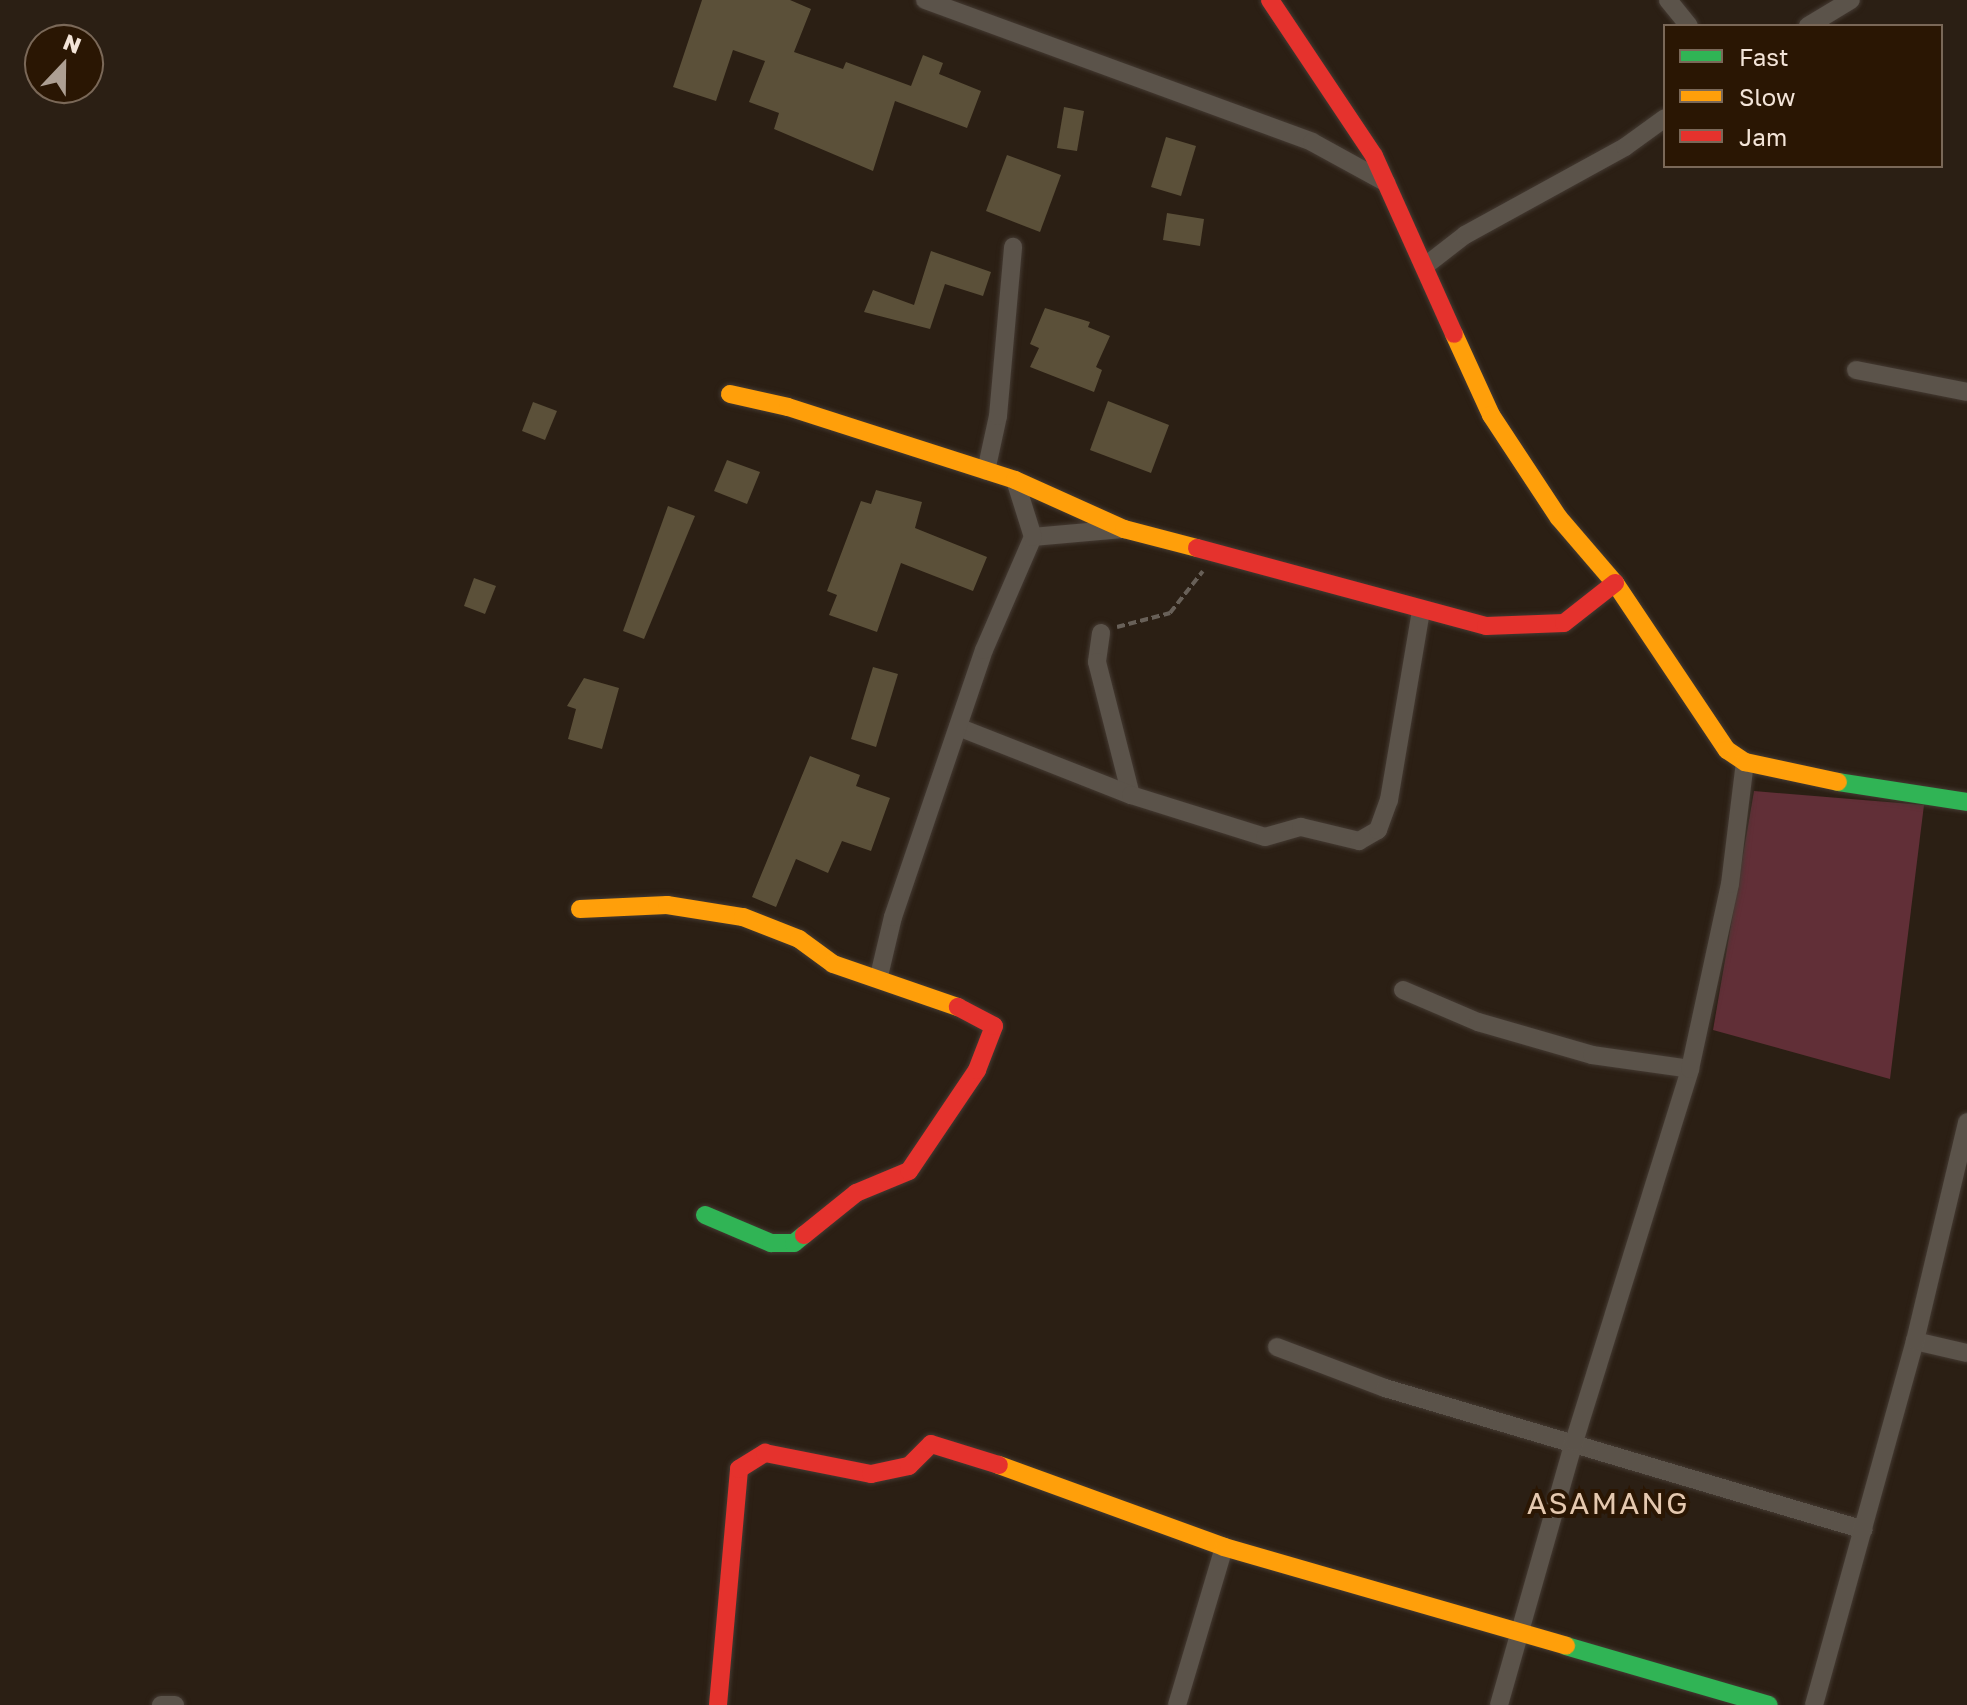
<!DOCTYPE html>
<html>
<head>
<meta charset="utf-8">
<style>
  body { margin:0 }
  #map { position:relative; width:1967px; height:1705px; overflow:hidden; background:#2b1f14; font-family:"Golos Text",sans-serif }
  div>[style] { position:absolute }
  [style*='--x'] { left:calc(var(--x)*1px); top:calc(var(--y)*1px); width:calc(var(--w)*1px); rotate:calc(var(--a)*1deg) }
  .green>* { inset:0; background:#612f37 }
  .building>* { inset:0; background:#5b5039 }
  .path>* { height:4px; margin-top:-2px; transform-origin:0; background:repeating-linear-gradient(90deg,#686058 0 8px,transparent 0 12px) }
  .roads { filter:drop-shadow(0 0 2px #443a32) drop-shadow(0 0 2px #443a32) }
  .street>* { height:18px; margin:-9px; padding:0 9px; transform-origin:9px; border-radius:9px; background:#5b534a }
  .fast>* { height:18px; margin:-9px; padding:0 9px; transform-origin:9px; border-radius:9px; background:#30b455 }
  .slow>* { height:18px; margin:-9px; padding:0 9px; transform-origin:9px; border-radius:9px; background:#ff9f0a }
  .jam>* { height:18px; margin:-9px; padding:0 9px; transform-origin:9px; border-radius:9px; background:#e5322d }
  span { translate:-50% -50%; white-space:nowrap; text-align:center; line-height:1.15; -webkit-text-stroke:8px #2a1603; paint-order:stroke }
  .quarter-label { font-size:30px; color:#e4c8af; letter-spacing:2px }
  .legend { position:absolute; left:1663px; top:24px; width:280px; height:144px; box-sizing:border-box; background:#2a1603; border:2px solid #7a6858; margin:0; padding:10px 14px; list-style:none; font-size:24px; color:#f3e4d8 }
  .legend li { display:flex; align-items:center; gap:16px; height:40px }
  .legend b { width:40px; border:2px solid #7a6858 }
  .north { position:absolute; left:24px; top:24px; width:80px; height:80px; box-sizing:border-box; background:#2a1603; border:2px solid #7a6858; border-radius:50%; rotate:22deg; font-size:22px; font-weight:700; line-height:32px; text-align:center; color:#f3e4d8 }
  .north::after { content:''; display:block; margin:auto; width:28px; height:36px; background:#ad9f93; clip-path:polygon(50% 0,100% 100%,50% 72%,0 100%) }
</style>
</head>
<body>
<div id="map">
  <div class="green">
    <i style="clip-path:polygon(1754px 791px,1924px 805px,1890px 1079px,1713px 1030px)"></i>
  </div>
  <div class="building">
    <i style="clip-path:polygon(702px 0,790px 0,811px 9px,794px 52px,843px 69px,846px 62px,911px 86px,923px 55px,943px 63px,939px 74px,981px 91px,967px 128px,895px 101px,873px 171px,774px 129px,779px 113px,749px 102px,765px 61px,733px 50px,716px 101px,673px 87px)"></i>
    <i style="clip-path:polygon(1064px 107px,1084px 111px,1077px 151px,1057px 148px)"></i>
    <i style="clip-path:polygon(1166px 137px,1196px 146px,1181px 196px,1151px 187px)"></i>
    <i style="clip-path:polygon(1007px 155px,1061px 175px,1040px 232px,986px 211px)"></i>
    <i style="clip-path:polygon(1167px 213px,1204px 219px,1200px 246px,1163px 240px)"></i>
    <i style="clip-path:polygon(931px 251px,991px 272px,983px 296px,945px 284px,930px 329px,864px 312px,873px 290px,914px 305px)"></i>
    <i style="clip-path:polygon(1045px 308px,1090px 322px,1088px 327px,1110px 336px,1096px 367px,1102px 370px,1094px 392px,1030px 367px,1039px 348px,1030px 344px)"></i>
    <i style="clip-path:polygon(1108px 401px,1169px 425px,1151px 473px,1090px 450px)"></i>
    <i style="clip-path:polygon(533px 402px,557px 411px,545px 440px,522px 431px)"></i>
    <i style="clip-path:polygon(727px 460px,760px 472px,747px 504px,714px 491px)"></i>
    <i style="clip-path:polygon(876px 490px,922px 502px,915px 528px,987px 557px,973px 591px,901px 563px,877px 632px,829px 615px,837px 595px,827px 591px,861px 501px,871px 504px)"></i>
    <i style="clip-path:polygon(668px 506px,695px 516px,644px 639px,623px 631px)"></i>
    <i style="clip-path:polygon(474px 578px,496px 586px,485px 614px,464px 606px)"></i>
    <i style="clip-path:polygon(873px 667px,898px 674px,876px 747px,851px 739px)"></i>
    <i style="clip-path:polygon(584px 678px,619px 688px,602px 749px,568px 739px,576px 709px,567px 706px)"></i>
    <i style="clip-path:polygon(810px 756px,860px 775px,856px 786px,890px 798px,871px 851px,842px 841px,828px 873px,796px 859px,776px 907px,752px 897px)"></i>
  </div>
  <div class="path">
    <i style="--x:1117;--y:627;--w:55;--a:-14.8"></i>
    <i style="--x:1170;--y:613;--w:53;--a:-51.8"></i>
  </div>
  <div class="roads">
    <div class="street">
      <i style="--x:925;--y:0;--w:412;--a:20.1"></i>
      <i style="--x:1312;--y:142;--w:85;--a:28.7"></i>
      <i style="--x:1668;--y:0;--w:33;--a:51"></i>
      <i style="--x:1808;--y:26;--w:50;--a:-31.2"></i>
      <i style="--x:1425;--y:266;--w:51;--a:-37.8"></i>
      <i style="--x:1465;--y:235;--w:183;--a:-28.8"></i>
      <i style="--x:1625;--y:147;--w:49;--a:-35.9"></i>
      <i style="--x:1856;--y:370;--w:113;--a:11.2"></i>
      <i style="--x:986;--y:471;--w:56;--a:-77.7"></i>
      <i style="--x:998;--y:416;--w:170;--a:-84.9"></i>
      <i style="--x:1033;--y:537;--w:89;--a:-5.1"></i>
      <i style="--x:1101;--y:633;--w:29;--a:98"></i>
      <i style="--x:1097;--y:662;--w:137;--a:75.7"></i>
      <i style="--x:958;--y:727;--w:186;--a:21.5"></i>
      <i style="--x:1131;--y:795;--w:140;--a:17.4"></i>
      <i style="--x:1265;--y:837;--w:37;--a:-16"></i>
      <i style="--x:1301;--y:827;--w:60;--a:13.6"></i>
      <i style="--x:1359;--y:841;--w:22;--a:-30"></i>
      <i style="--x:1378;--y:830;--w:32;--a:-70"></i>
      <i style="--x:1389;--y:800;--w:192;--a:-80.4"></i>
      <i style="--x:879;--y:976;--w:61;--a:-76.7"></i>
      <i style="--x:893;--y:917;--w:282;--a:-71.2"></i>
      <i style="--x:984;--y:650;--w:123;--a:-66.6"></i>
      <i style="--x:1033;--y:537;--w:60;--a:-107.5"></i>
      <i style="--x:1403;--y:990;--w:82;--a:23.1"></i>
      <i style="--x:1478;--y:1022;--w:119;--a:16.1"></i>
      <i style="--x:1592;--y:1055;--w:99;--a:8.1"></i>
      <i style="--x:1915;--y:1341;--w:53;--a:13"></i>
      <i style="--x:1277;--y:1347;--w:116;--a:20.8"></i>
      <i style="--x:1385;--y:1388;--w:499;--a:16.5"></i>
      <i style="--x:161;--y:1705;--w:14;--a:0"></i>
      <i style="--x:1177;--y:1705;--w:165;--a:-73.4"></i>
      <i style="--x:1499;--y:1705;--w:273;--a:-74.1"></i>
      <i style="--x:1574;--y:1442;--w:391;--a:-72.7"></i>
      <i style="--x:1690;--y:1069;--w:189;--a:-77.8"></i>
      <i style="--x:1730;--y:884;--w:123;--a:-83"></i>
      <i style="--x:1814;--y:1705;--w:378;--a:-74.5"></i>
      <i style="--x:1915;--y:1341;--w:225;--a:-76.6"></i>
    </div>
    <div class="fast">
      <i style="--x:1838;--y:782;--w:131;--a:8.8"></i>
      <i style="--x:705;--y:1215;--w:72;--a:23"></i>
      <i style="--x:771;--y:1243;--w:23;--a:0"></i>
      <i style="--x:794;--y:1243;--w:13;--a:-39"></i>
      <i style="--x:1566;--y:1646;--w:211;--a:16.2"></i>
    </div>
    <div class="slow">
      <i style="--x:1454;--y:334;--w:89;--a:65.4"></i>
      <i style="--x:1491;--y:415;--w:123;--a:56.6"></i>
      <i style="--x:1559;--y:518;--w:86;--a:49.3"></i>
      <i style="--x:1615;--y:583;--w:201;--a:56.2"></i>
      <i style="--x:1727;--y:750;--w:22;--a:34"></i>
      <i style="--x:1745;--y:762;--w:95;--a:12.1"></i>
      <i style="--x:730;--y:394;--w:59;--a:12.6"></i>
      <i style="--x:788;--y:407;--w:238;--a:17.8"></i>
      <i style="--x:1015;--y:480;--w:120;--a:24.2"></i>
      <i style="--x:1124;--y:529;--w:75;--a:14.6"></i>
      <i style="--x:580;--y:909;--w:87;--a:-2.6"></i>
      <i style="--x:667;--y:905;--w:77;--a:9"></i>
      <i style="--x:743;--y:917;--w:60;--a:21.4"></i>
      <i style="--x:799;--y:939;--w:42;--a:36.3"></i>
      <i style="--x:833;--y:964;--w:132;--a:19"></i>
      <i style="--x:999;--y:1465;--w:239;--a:20"></i>
      <i style="--x:1224;--y:1547;--w:356;--a:16.1"></i>
    </div>
    <div class="jam">
      <i style="--x:1270;--y:0;--w:187;--a:56.3"></i>
      <i style="--x:1374;--y:156;--w:195;--a:65.8"></i>
      <i style="--x:1197;--y:548;--w:299;--a:15.1"></i>
      <i style="--x:1486;--y:626;--w:78;--a:-2.2"></i>
      <i style="--x:1564;--y:623;--w:65;--a:-38.1"></i>
      <i style="--x:804;--y:1235;--w:67;--a:-38.9"></i>
      <i style="--x:856;--y:1193;--w:57;--a:-22.5"></i>
      <i style="--x:909;--y:1171;--w:122;--a:-56"></i>
      <i style="--x:977;--y:1070;--w:47;--a:-68.9"></i>
      <i style="--x:994;--y:1026;--w:41;--a:-152.2"></i>
      <i style="--x:718;--y:1705;--w:237;--a:-84.9"></i>
      <i style="--x:739;--y:1469;--w:31;--a:-32"></i>
      <i style="--x:765;--y:1453;--w:108;--a:11.2"></i>
      <i style="--x:871;--y:1474;--w:39;--a:-12"></i>
      <i style="--x:909;--y:1466;--w:31;--a:-45"></i>
      <i style="--x:931;--y:1444;--w:71;--a:17.2"></i>
    </div>
  </div>
  <div class="quarter-label">
    <span style="left:1608px;top:1503px">ASAMANG</span>
  </div>
  <ul class="legend">
  <li><b style="height:10px;background:#30b455"></b>Fast</li>
  <li><b style="height:10px;background:#ff9f0a"></b>Slow</li>
  <li><b style="height:10px;background:#e5322d"></b>Jam</li>
  </ul>
  <div class="north">N</div>
</div>
</body>
</html>
